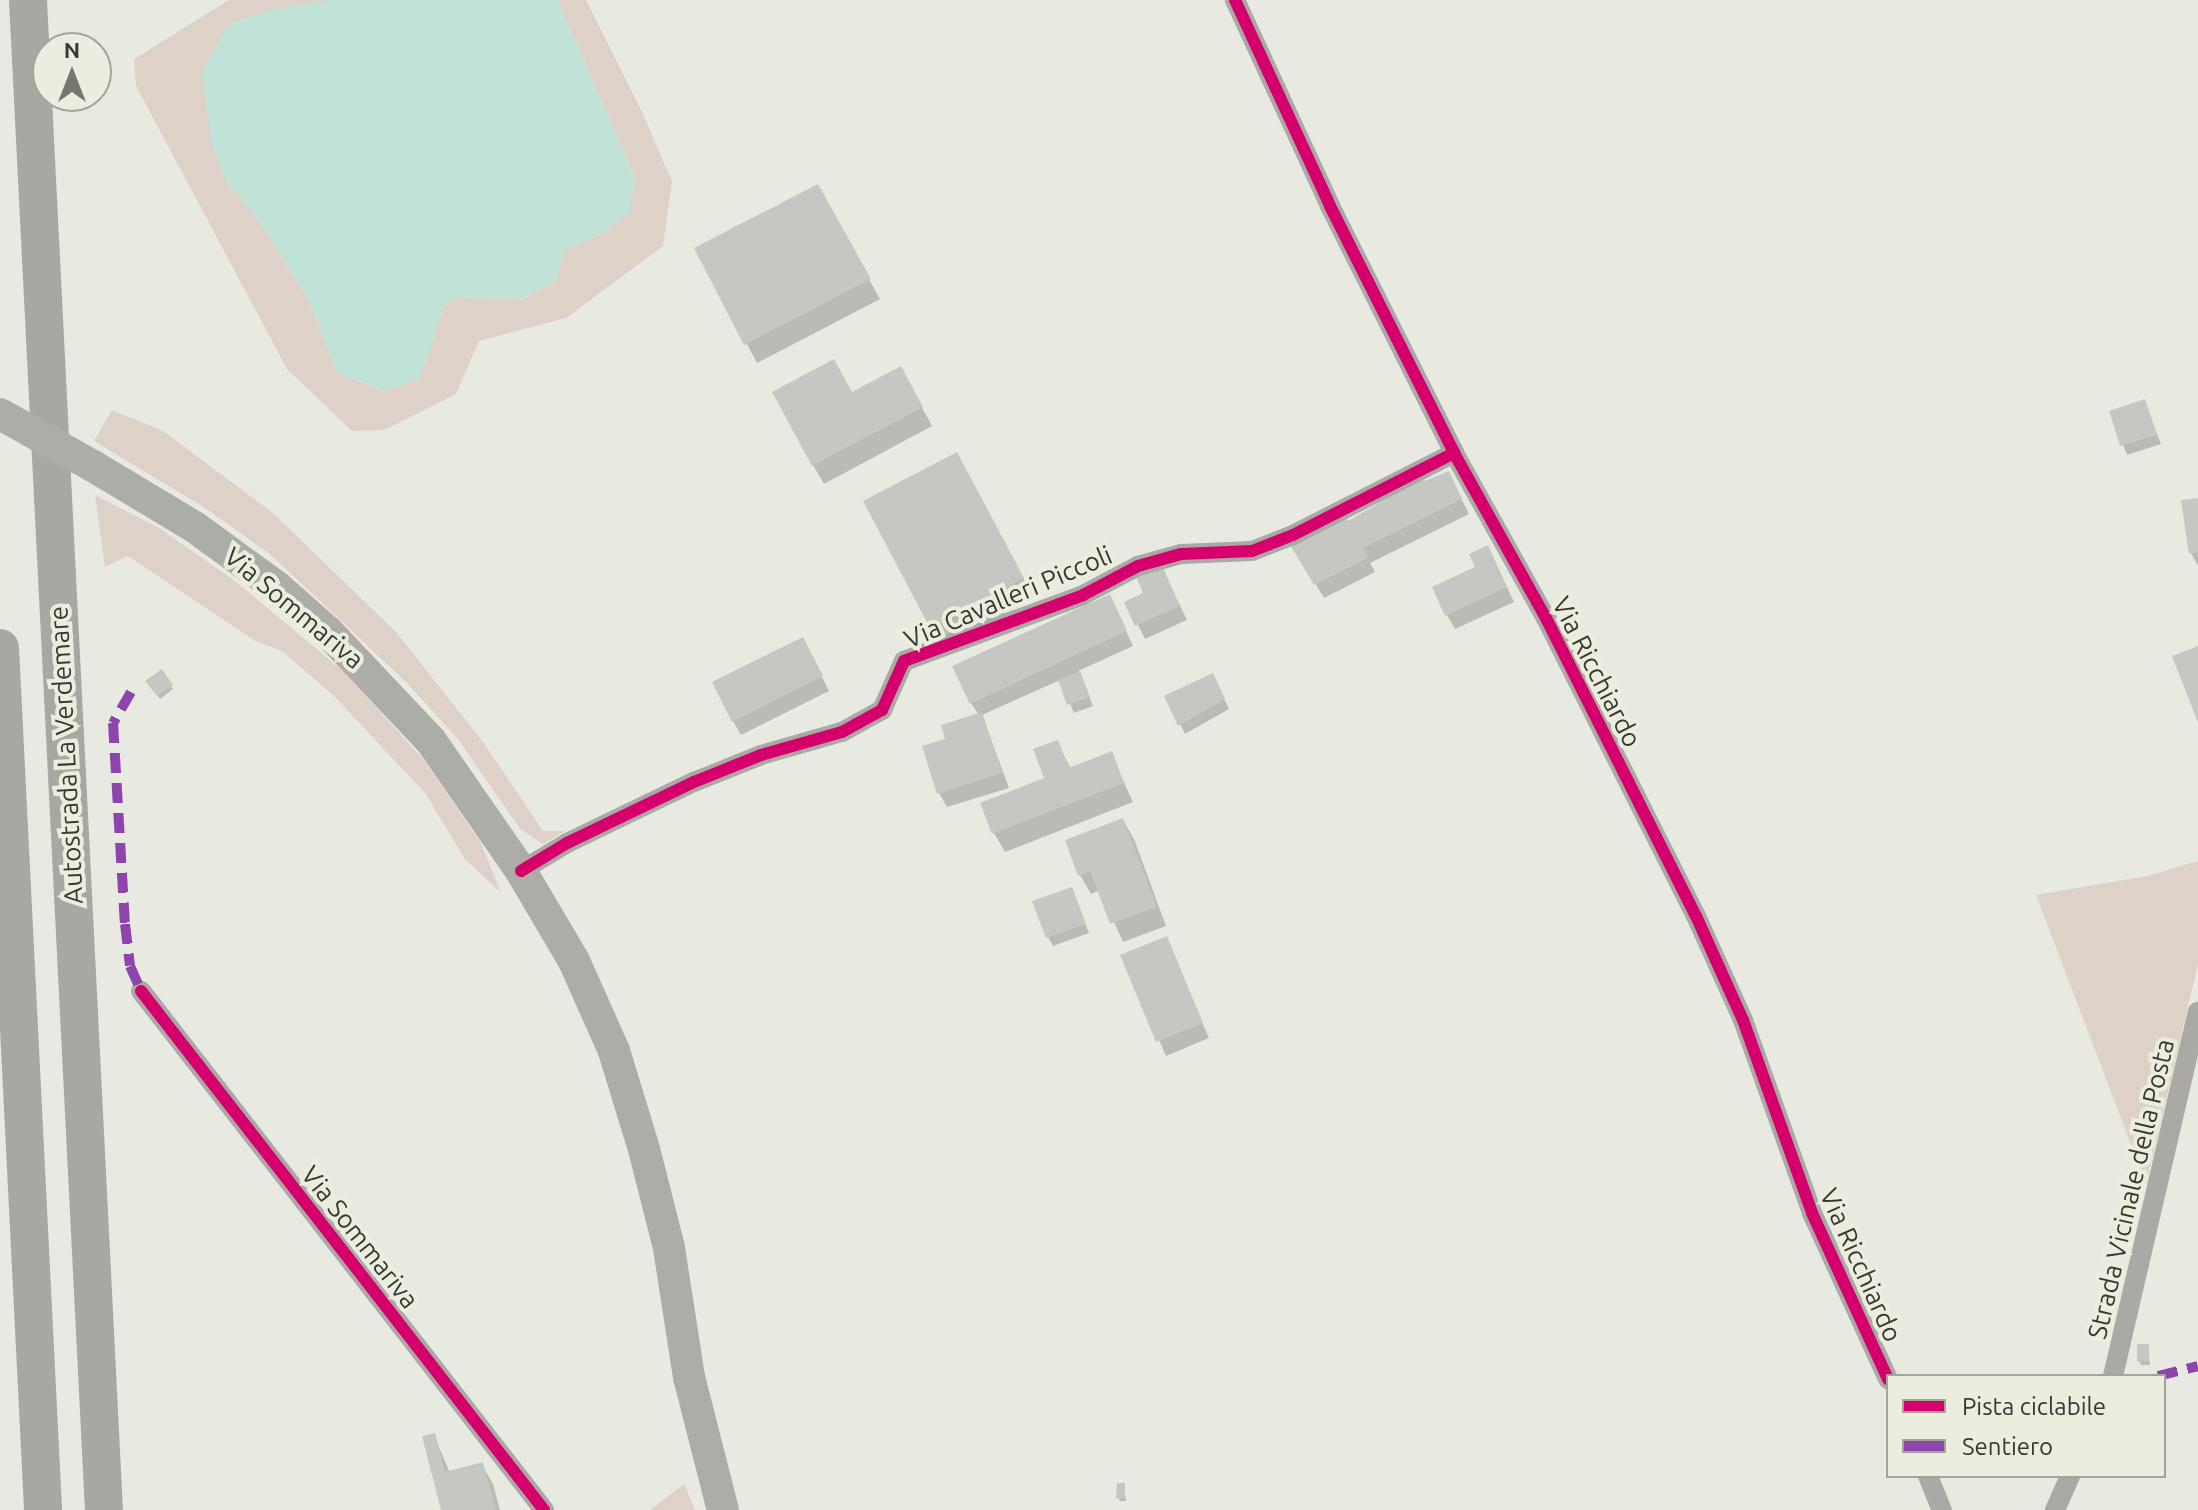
<!DOCTYPE html>
<html>
<head>
<meta charset="utf-8">
<style>
  body { margin:0 }
  #map { position:relative; width:2198px; height:1510px; overflow:hidden; background:#e8eae2; font-family:Ubuntu,sans-serif }
  div>[style] { position:absolute }
  [style*='--x'] { left:calc(var(--x)*1px); top:calc(var(--y)*1px); width:calc(var(--w)*1px); rotate:calc(var(--a)*1deg) }
  .green>* { inset:0; background:#ded1c7 }
  .water>* { inset:0; background:#c1e3d7 }
  .shadow>* { inset:0; background:#0003 }
  .building>* { inset:0; background:#c5c7c2 }
  .minor>* { height:20px; margin:-10px; padding:0 10px; transform-origin:10px; border-radius:10px; background:#aaa9a6 }
  .primary>* { height:32px; margin:-16px; padding:0 16px; transform-origin:16px; border-radius:16px; background:#acada7 }
  .motorway>* { height:38px; margin:-19px; padding:0 19px; transform-origin:19px; border-radius:19px; background:#a7a8a2 }
  .primary-bridge>* { height:32px; margin:-16px; padding:0 16px; transform-origin:16px; border-radius:16px; background:#acada7 }
  .quiet>* { height:10px; margin-top:-5px; transform-origin:0; background:repeating-linear-gradient(90deg,#8e44ad 0 20px,transparent 0 30px) }
  .cycleway>* { height:12px; margin:-6px; padding:0 6px; transform-origin:6px; border-radius:6px; background:#d6006c }
  span { translate:-50% -50%; white-space:nowrap; text-align:center; line-height:1.15; -webkit-text-stroke:8px #ebedde; paint-order:stroke }
  .street-label { font-size:26px; color:#383933 }
  .legend { position:absolute; left:1886px; top:1374px; width:280px; height:104px; box-sizing:border-box; background:#ebedde; border:2px solid #a3a59a; margin:0; padding:10px 14px; list-style:none; font-size:24px; color:#383933 }
  .legend li { display:flex; align-items:center; gap:16px; height:40px }
  .legend b { width:40px; border:2px solid #a3a59a }
  .north { position:absolute; left:32px; top:32px; width:80px; height:80px; box-sizing:border-box; background:#ebedde; border:2px solid #a3a59a; border-radius:50%; rotate:0deg; font-size:22px; font-weight:700; line-height:32px; text-align:center; color:#383933 }
  .north::after { content:''; display:block; margin:auto; width:28px; height:36px; background:#767770; clip-path:polygon(50% 0,100% 100%,50% 72%,0 100%) }
</style>
</head>
<body>
<div id="map">
  <div class="green">
    <i style="clip-path:polygon(229px 0,329px 0,226px 181px,259px 221px,309px 300px,337px 372px,383px 391px,420px 378px,443px 308px,456px 298px,523px 299px,556px 281px,564px 250px,606px 232px,635px 178px,557px 0,586px 0,642px 112px,672px 181px,663px 246px,566px 318px,479px 341px,456px 394px,385px 430px,352px 431px,287px 369px,136px 86px,134px 59px)"></i>
    <i style="clip-path:polygon(112px 410px,163px 431px,273px 513px,396px 632px,483px 742px,543px 831px,565px 831px,543px 844px,520px 829px,458px 739px,406px 682px,271px 555px,205px 508px,94px 441px)"></i>
    <i style="clip-path:polygon(95px 495px,159px 528px,235px 581px,344px 672px,424px 760px,481px 843px,501px 893px,465px 859px,425px 793px,334px 696px,283px 652px,254px 640px,128px 556px,105px 567px)"></i>
    <i style="clip-path:polygon(2198px 861px,2198px 964px,2146px 1184px,2036px 895px,2147px 876px)"></i>
    <i style="clip-path:polygon(684px 1484px,695px 1510px,650px 1510px)"></i>
  </div>
  <div class="water">
    <i style="clip-path:polygon(329px 0,557px 0,635px 179px,630px 210px,606px 232px,564px 250px,556px 281px,522px 299px,456px 298px,443px 308px,420px 378px,384px 391px,337px 372px,309px 300px,259px 221px,226px 181px,211px 142px,202px 70px,230px 23px,281px 8px)"></i>
  </div>
  <div class="shadow">
    <i style="clip-path:polygon(818px 187px,880px 299px,757px 363px,696px 249px)"></i>
    <i style="clip-path:polygon(911px 387px,932px 426px,824px 484px,813px 465px,851px 395px)"></i>
    <i style="clip-path:polygon(2144px 401px,2161px 444px,2127px 455px,2111px 412px)"></i>
    <i style="clip-path:polygon(967px 473px,1034px 598px,943px 646px,932px 627px)"></i>
    <i style="clip-path:polygon(1424px 484px,1456px 488px,1469px 514px,1370px 563px,1375px 572px,1324px 598px,1292px 544px,1348px 523px)"></i>
    <i style="clip-path:polygon(2198px 500px,2198px 566px,2191px 553px)"></i>
    <i style="clip-path:polygon(1495px 562px,1514px 602px,1455px 629px,1447px 615px)"></i>
    <i style="clip-path:polygon(1160px 565px,1187px 620px,1145px 639px,1127px 603px,1146px 594px)"></i>
    <i style="clip-path:polygon(1117px 611px,1133px 646px,1078px 671px,1093px 706px,1074px 713px,1060px 680px,982px 715px,1009px 788px,947px 807px,939px 793px,948px 740px,979px 715px,971px 703px)"></i>
    <i style="clip-path:polygon(810px 653px,829px 691px,741px 735px,733px 721px)"></i>
    <i style="clip-path:polygon(161px 672px,173px 689px,160px 699px,148px 681px)"></i>
    <i style="clip-path:polygon(1217px 684px,1229px 709px,1185px 734px,1167px 697px)"></i>
    <i style="clip-path:polygon(1057px 742px,1071px 769px,1111px 754px,1133px 802px,1005px 852px,994px 833px,1047px 779px)"></i>
    <i style="clip-path:polygon(1123px 820px,1134px 839px,1166px 926px,1123px 942px,1100px 890px,1091px 894px,1080px 875px)"></i>
    <i style="clip-path:polygon(1071px 889px,1089px 933px,1053px 946px,1048px 937px)"></i>
    <i style="clip-path:polygon(1166px 939px,1209px 1038px,1166px 1056px,1123px 956px)"></i>
    <i style="clip-path:polygon(2148px 1346px,2150px 1365px,2141px 1365px,2139px 1361px)"></i>
    <i style="clip-path:polygon(434px 1435px,450px 1473px,482px 1465px,493px 1484px,500px 1510px,443px 1510px)"></i>
    <i style="clip-path:polygon(1124px 1485px,1126px 1501px,1120px 1501px,1118px 1497px)"></i>
  </div>
  <div class="building">
    <i style="clip-path:polygon(818px 184px,871px 279px,744px 345px,694px 248px)"></i>
    <i style="clip-path:polygon(834px 359px,852px 392px,901px 366px,923px 407px,812px 466px,772px 392px)"></i>
    <i style="clip-path:polygon(2145px 399px,2157px 435px,2120px 446px,2109px 411px)"></i>
    <i style="clip-path:polygon(957px 452px,1024px 578px,930px 628px,863px 501px)"></i>
    <i style="clip-path:polygon(1449px 471px,1462px 499px,1363px 548px,1368px 558px,1314px 585px,1289px 543px,1345px 516px,1348px 521px,1423px 477px,1425px 481px)"></i>
    <i style="clip-path:polygon(2198px 498px,2198px 552px,2189px 554px,2181px 500px)"></i>
    <i style="clip-path:polygon(1488px 545px,1507px 587px,1445px 616px,1432px 587px,1475px 567px,1469px 554px)"></i>
    <i style="clip-path:polygon(1161px 563px,1180px 606px,1135px 626px,1124px 602px,1143px 593px,1135px 574px)"></i>
    <i style="clip-path:polygon(1110px 594px,1127px 631px,970px 704px,952px 666px)"></i>
    <i style="clip-path:polygon(803px 637px,823px 676px,732px 722px,712px 682px)"></i>
    <i style="clip-path:polygon(2198px 646px,2198px 723px,2172px 656px)"></i>
    <i style="clip-path:polygon(162px 669px,173px 685px,157px 696px,145px 681px)"></i>
    <i style="clip-path:polygon(1080px 671px,1090px 697px,1067px 705px,1058px 680px)"></i>
    <i style="clip-path:polygon(1213px 673px,1225px 699px,1178px 726px,1164px 696px)"></i>
    <i style="clip-path:polygon(982px 712px,1002px 773px,937px 794px,922px 746px,945px 739px,941px 725px)"></i>
    <i style="clip-path:polygon(1058px 740px,1069px 768px,1112px 751px,1124px 783px,992px 834px,980px 803px,1044px 778px,1033px 749px)"></i>
    <i style="clip-path:polygon(1123px 818px,1157px 907px,1110px 924px,1090px 871px,1078px 876px,1065px 840px)"></i>
    <i style="clip-path:polygon(1072px 887px,1086px 924px,1046px 938px,1032px 901px)"></i>
    <i style="clip-path:polygon(1167px 936px,1203px 1023px,1156px 1042px,1120px 955px)"></i>
    <i style="clip-path:polygon(2137px 1344px,2149px 1344px,2149px 1361px,2137px 1362px)"></i>
    <i style="clip-path:polygon(435px 1433px,445px 1472px,483px 1462px,496px 1510px,441px 1510px,422px 1436px)"></i>
    <i style="clip-path:polygon(1117px 1483px,1125px 1483px,1125px 1498px,1116px 1498px)"></i>
  </div>
  <div class="minor">
    <i style="--x:1235;--y:0;--w:227;--a:65.2"></i>
    <i style="--x:1330;--y:206;--w:276;--a:63.3"></i>
    <i style="--x:1454;--y:453;--w:191;--a:60.9"></i>
    <i style="--x:1547;--y:620;--w:331;--a:63.3"></i>
    <i style="--x:1696;--y:916;--w:114;--a:65.7"></i>
    <i style="--x:1743;--y:1020;--w:205;--a:70.3"></i>
    <i style="--x:1812;--y:1213;--w:183;--a:65.4"></i>
    <i style="--x:521;--y:871;--w:54;--a:-31.3"></i>
    <i style="--x:567;--y:843;--w:141;--a:-25.7"></i>
    <i style="--x:694;--y:782;--w:72;--a:-21.9"></i>
    <i style="--x:761;--y:755;--w:84;--a:-15.9"></i>
    <i style="--x:842;--y:732;--w:46;--a:-28.8"></i>
    <i style="--x:882;--y:710;--w:54;--a:-65.8"></i>
    <i style="--x:904;--y:661;--w:191;--a:-20.2"></i>
    <i style="--x:1083;--y:595;--w:62;--a:-27.8"></i>
    <i style="--x:1138;--y:566;--w:45;--a:-15.6"></i>
    <i style="--x:1181;--y:554;--w:71;--a:-2.4"></i>
    <i style="--x:1252;--y:551;--w:44;--a:-21.3"></i>
    <i style="--x:1293;--y:535;--w:181;--a:-27"></i>
    <i style="--x:141;--y:991;--w:657;--a:52.17"></i>
    <i style="--x:2113;--y:1376;--w:374;--a:-76.9"></i>
    <i style="--x:1928;--y:1476;--w:37;--a:68"></i>
    <i style="--x:2055;--y:1510;--w:37;--a:-66"></i>
  </div>
  <div class="primary">
    <i style="--x:93;--y:466;--w:120;--a:31"></i>
    <i style="--x:196;--y:528;--w:100;--a:36.1"></i>
    <i style="--x:277;--y:587;--w:68;--a:41.4"></i>
    <i style="--x:328;--y:632;--w:150;--a:46.6"></i>
    <i style="--x:431;--y:741;--w:158;--a:55.3"></i>
    <i style="--x:521;--y:871;--w:104;--a:59.5"></i>
    <i style="--x:574;--y:961;--w:98;--a:66"></i>
    <i style="--x:614;--y:1051;--w:102;--a:73"></i>
    <i style="--x:644;--y:1149;--w:102;--a:75.8"></i>
    <i style="--x:669;--y:1248;--w:131;--a:81.2"></i>
    <i style="--x:689;--y:1377;--w:137;--a:75.7"></i>
  </div>
  <div class="motorway">
    <i style="--x:28;--y:0;--w:1512;--a:87.12"></i>
    <i style="--x:0;--y:648;--w:863;--a:87.14"></i>
  </div>
  <div class="primary-bridge">
    <i style="--x:0;--y:414;--w:107;--a:29.2"></i>
  </div>
  <div class="quiet">
    <i style="--x:131;--y:692;--w:36;--a:120"></i>
    <i style="--x:113;--y:723;--w:201;--a:86.6"></i>
    <i style="--x:125;--y:924;--w:42;--a:83.2"></i>
    <i style="--x:130;--y:966;--w:27;--a:66"></i>
    <i style="--x:2158;--y:1376;--w:41;--a:-14"></i>
  </div>
  <div class="cycleway">
    <i style="--x:1235;--y:0;--w:227;--a:65.2"></i>
    <i style="--x:1330;--y:206;--w:276;--a:63.3"></i>
    <i style="--x:1454;--y:453;--w:191;--a:60.9"></i>
    <i style="--x:1547;--y:620;--w:331;--a:63.3"></i>
    <i style="--x:1696;--y:916;--w:114;--a:65.7"></i>
    <i style="--x:1743;--y:1020;--w:205;--a:70.3"></i>
    <i style="--x:1812;--y:1213;--w:183;--a:65.4"></i>
    <i style="--x:521;--y:871;--w:54;--a:-31.3"></i>
    <i style="--x:567;--y:843;--w:141;--a:-25.7"></i>
    <i style="--x:694;--y:782;--w:72;--a:-21.9"></i>
    <i style="--x:761;--y:755;--w:84;--a:-15.9"></i>
    <i style="--x:842;--y:732;--w:46;--a:-28.8"></i>
    <i style="--x:882;--y:710;--w:54;--a:-65.8"></i>
    <i style="--x:904;--y:661;--w:191;--a:-20.2"></i>
    <i style="--x:1083;--y:595;--w:62;--a:-27.8"></i>
    <i style="--x:1138;--y:566;--w:45;--a:-15.6"></i>
    <i style="--x:1181;--y:554;--w:71;--a:-2.4"></i>
    <i style="--x:1252;--y:551;--w:44;--a:-21.3"></i>
    <i style="--x:1293;--y:535;--w:181;--a:-27"></i>
    <i style="--x:141;--y:991;--w:657;--a:52.17"></i>
  </div>
  <div class="street-label">
    <span style="left:1008px;top:597px;rotate:-23deg">Via Cavalleri Piccoli</span>
    <span style="left:294px;top:608px;rotate:40deg">Via Sommariva</span>
    <span style="left:1597px;top:672px;rotate:63deg">Via Ricchiardo</span>
    <span style="left:66px;top:755px;rotate:-93deg">Autostrada La Verdemare</span>
    <span style="left:2131px;top:1189px;rotate:-77deg">Strada Vicinale della Posta</span>
    <span style="left:360px;top:1237px;rotate:52deg">Via Sommariva</span>
    <span style="left:1861px;top:1265px;rotate:66deg">Via Ricchiardo</span>
  </div>
  <ul class="legend">
  <li><b style="height:10px;background:#d6006c"></b>Pista ciclabile</li>
  <li><b style="height:10px;background:#8e44ad"></b>Sentiero</li>
  </ul>
  <div class="north">N</div>
</div>
</body>
</html>
